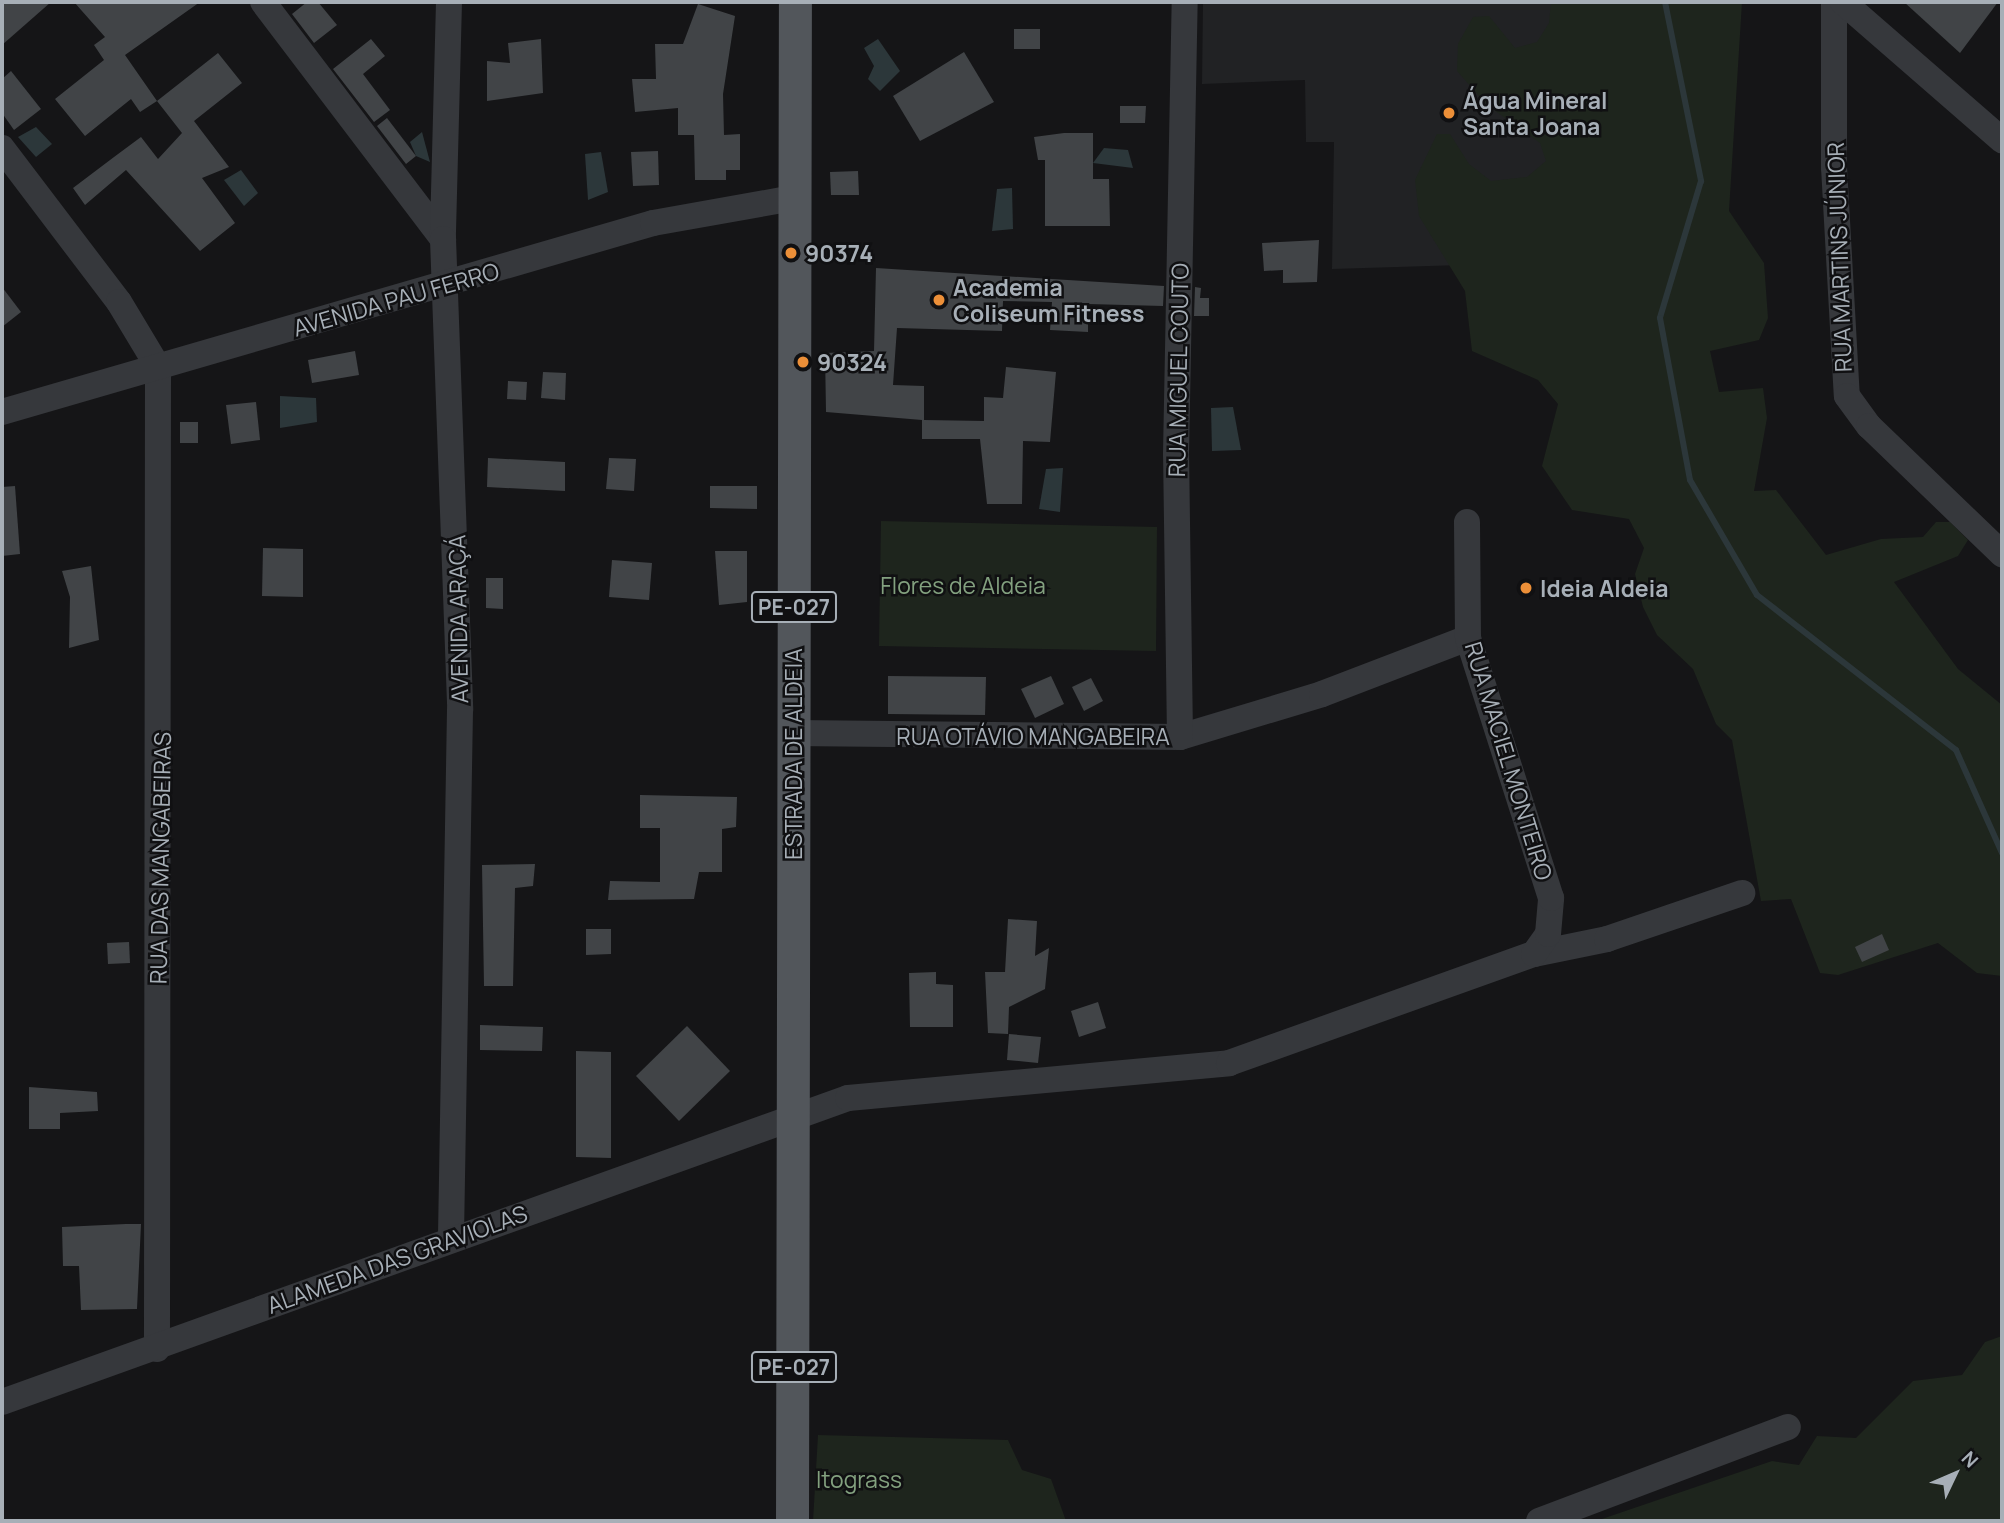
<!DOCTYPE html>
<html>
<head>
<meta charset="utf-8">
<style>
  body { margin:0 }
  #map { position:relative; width:2004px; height:1523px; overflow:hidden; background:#151517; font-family:Manrope,sans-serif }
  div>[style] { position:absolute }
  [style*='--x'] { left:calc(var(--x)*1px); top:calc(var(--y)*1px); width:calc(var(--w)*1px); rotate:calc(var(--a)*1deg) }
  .built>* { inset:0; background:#212224 }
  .green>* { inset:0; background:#1e251d }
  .water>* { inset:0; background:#2c373a }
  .stream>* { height:6px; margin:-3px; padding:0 3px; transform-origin:3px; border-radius:3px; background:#2c373a }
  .building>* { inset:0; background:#414447 }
  .minor>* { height:26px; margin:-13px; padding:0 13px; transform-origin:13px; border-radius:13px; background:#36383c }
  .major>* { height:33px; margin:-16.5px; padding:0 16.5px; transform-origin:16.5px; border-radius:16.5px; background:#52565b }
  .dots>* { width:19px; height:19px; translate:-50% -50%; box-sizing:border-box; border:4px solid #101012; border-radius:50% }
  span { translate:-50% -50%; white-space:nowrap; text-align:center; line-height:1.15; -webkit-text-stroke:5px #101012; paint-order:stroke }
  .shield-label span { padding:2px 5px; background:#101012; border:2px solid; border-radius:5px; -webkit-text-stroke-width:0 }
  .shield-label { font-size:21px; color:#a7afb7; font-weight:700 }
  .poi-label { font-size:23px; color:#a7afb7; font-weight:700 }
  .left { translate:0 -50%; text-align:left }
  .street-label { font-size:23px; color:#a7afb7 }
  .park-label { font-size:23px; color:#83a17f }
  .frame { position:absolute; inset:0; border:4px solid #a7afb7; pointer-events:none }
  .north { position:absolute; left:1920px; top:1439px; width:70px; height:70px; -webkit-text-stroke:5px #101012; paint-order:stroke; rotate:46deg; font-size:19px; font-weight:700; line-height:28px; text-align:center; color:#a7afb7 }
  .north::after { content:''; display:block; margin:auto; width:24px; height:32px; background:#a7afb7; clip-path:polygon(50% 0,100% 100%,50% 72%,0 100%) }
</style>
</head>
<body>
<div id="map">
  <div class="built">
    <i style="clip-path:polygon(1203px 2px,1590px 2px,1596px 261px,1332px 269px,1334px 142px,1306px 142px,1305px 80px,1202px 84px)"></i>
  </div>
  <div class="green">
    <i style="clip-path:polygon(1551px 2px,1742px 2px,1729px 211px,1764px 263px,1768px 318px,1759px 340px,1710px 351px,1719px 392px,1763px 388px,1767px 418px,1754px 491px,1776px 490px,1826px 555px,1881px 539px,1923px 537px,1936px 522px,1950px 522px,1968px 540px,1958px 556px,1894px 582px,1958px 669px,2002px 705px,2002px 976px,1977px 973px,1938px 943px,1838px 975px,1820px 973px,1791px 899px,1761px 901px,1732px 740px,1716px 724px,1693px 669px,1657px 635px,1643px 607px,1635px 574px,1644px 548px,1629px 519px,1572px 510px,1542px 466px,1558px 404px,1538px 380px,1472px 351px,1465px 291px,1419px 216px,1415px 180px,1437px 134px,1450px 134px,1469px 164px,1491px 181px,1527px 177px,1546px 161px,1540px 143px,1487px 105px,1457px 71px,1458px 44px,1473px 17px,1489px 16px,1515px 48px,1537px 42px,1549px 23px)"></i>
    <i style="clip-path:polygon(881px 521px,1157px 527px,1156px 651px,879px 646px)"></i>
    <i style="clip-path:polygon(2002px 1336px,2002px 1521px,1596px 1521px,1772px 1461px,1799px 1465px,1817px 1436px,1856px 1438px,1913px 1381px,1962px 1375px,1985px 1342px)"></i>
    <i style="clip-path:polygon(818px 1435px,1008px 1440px,1022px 1470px,1051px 1479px,1066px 1521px,813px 1521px)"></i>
  </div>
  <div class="water">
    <i style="clip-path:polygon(878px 39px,900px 71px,880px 91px,868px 79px,874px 66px,864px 48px)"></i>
    <i style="clip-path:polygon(36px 127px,52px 144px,36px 157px,18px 137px)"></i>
    <i style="clip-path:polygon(422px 132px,430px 162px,416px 156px,410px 142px)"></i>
    <i style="clip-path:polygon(1104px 148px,1128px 150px,1133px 168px,1093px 163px)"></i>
    <i style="clip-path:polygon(601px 152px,608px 192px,588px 200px,585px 154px)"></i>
    <i style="clip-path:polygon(241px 170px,258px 193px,244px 206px,224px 180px)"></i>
    <i style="clip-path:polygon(1012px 188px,1013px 229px,992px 231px,997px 189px)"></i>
    <i style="clip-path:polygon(280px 396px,316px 398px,317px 422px,280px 428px)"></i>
    <i style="clip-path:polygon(1233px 407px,1241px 450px,1212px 451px,1211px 408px)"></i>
    <i style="clip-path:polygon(1063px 468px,1060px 512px,1039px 509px,1046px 469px)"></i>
  </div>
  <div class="stream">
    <i style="--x:1665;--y:2;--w:183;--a:78.6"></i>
    <i style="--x:1701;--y:181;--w:143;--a:106.7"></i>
    <i style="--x:1660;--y:318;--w:165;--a:79.5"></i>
    <i style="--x:1690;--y:480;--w:133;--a:59.8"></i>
    <i style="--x:1757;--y:595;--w:252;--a:37.9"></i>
    <i style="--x:1956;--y:750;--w:113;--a:65.9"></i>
  </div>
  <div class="building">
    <i style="clip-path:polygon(2px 2px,51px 2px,2px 45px)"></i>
    <i style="clip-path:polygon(74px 2px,200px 2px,125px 55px,157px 101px,140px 112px,131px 99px,85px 136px,55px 99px,104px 60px,94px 45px,105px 37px)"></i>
    <i style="clip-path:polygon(307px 2px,318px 2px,337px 25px,314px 43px,292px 14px)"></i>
    <i style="clip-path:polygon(1904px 2px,1998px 2px,1960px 53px)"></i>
    <i style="clip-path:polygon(698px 4px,735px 16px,723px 94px,724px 135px,740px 134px,740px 170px,726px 170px,726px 180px,695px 180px,694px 135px,678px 135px,678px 108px,635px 112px,632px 79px,656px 79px,655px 44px,683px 44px)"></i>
    <i style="clip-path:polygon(1014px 29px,1040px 29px,1040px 49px,1014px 49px)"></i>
    <i style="clip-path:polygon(371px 39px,385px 56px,363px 74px,390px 110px,374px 122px,333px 69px)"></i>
    <i style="clip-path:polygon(541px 39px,543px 93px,487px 101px,487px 61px,510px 63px,508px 43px)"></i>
    <i style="clip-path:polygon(964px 52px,994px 102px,920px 141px,893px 96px)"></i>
    <i style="clip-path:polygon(218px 53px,242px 83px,194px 121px,229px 167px,202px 178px,235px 223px,200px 251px,126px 170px,85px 205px,73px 188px,114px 157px,141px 137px,158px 159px,182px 133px,157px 101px)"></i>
    <i style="clip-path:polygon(11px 71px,41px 109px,14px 130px,2px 113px,2px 79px)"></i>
    <i style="clip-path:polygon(1120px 106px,1146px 106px,1145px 123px,1120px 123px)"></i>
    <i style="clip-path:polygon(387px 118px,416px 156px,406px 164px,377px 126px)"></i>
    <i style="clip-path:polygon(1064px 133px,1093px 133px,1093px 179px,1109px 179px,1110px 226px,1045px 226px,1045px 160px,1038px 160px,1034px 137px)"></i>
    <i style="clip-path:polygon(658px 151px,659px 185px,633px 186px,631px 152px)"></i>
    <i style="clip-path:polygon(858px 171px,859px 195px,831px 195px,830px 172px)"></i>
    <i style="clip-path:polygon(1319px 240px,1317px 282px,1283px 283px,1283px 270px,1264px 271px,1262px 243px)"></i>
    <i style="clip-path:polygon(876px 268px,1164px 286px,1163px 306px,1088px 304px,1088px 332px,1050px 330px,1052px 302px,1003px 301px,1002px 331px,897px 328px,893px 385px,924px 386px,924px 420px,984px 421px,984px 397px,1003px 398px,1006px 367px,1056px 372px,1050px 442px,1023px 441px,1022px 504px,987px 504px,980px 439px,922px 439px,922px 420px,826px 412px,825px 353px,874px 351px)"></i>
    <i style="clip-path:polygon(2px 287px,21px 312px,2px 327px)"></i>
    <i style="clip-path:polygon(1195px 287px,1201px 288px,1200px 298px,1209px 298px,1209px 316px,1194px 316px)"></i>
    <i style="clip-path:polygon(355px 351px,359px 375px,312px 383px,308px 360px)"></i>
    <i style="clip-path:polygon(543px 372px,566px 373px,565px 400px,541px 398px)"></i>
    <i style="clip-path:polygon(508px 381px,527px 382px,526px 400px,507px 399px)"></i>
    <i style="clip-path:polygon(256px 402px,260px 440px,231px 444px,226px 405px)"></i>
    <i style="clip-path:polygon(180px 422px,198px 422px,198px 443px,180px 443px)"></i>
    <i style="clip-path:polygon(488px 458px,565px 462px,565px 491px,487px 487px)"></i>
    <i style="clip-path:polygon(609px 458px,636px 459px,634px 491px,606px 489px)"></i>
    <i style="clip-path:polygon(15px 486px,20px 554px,2px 556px,2px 487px)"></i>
    <i style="clip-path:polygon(710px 486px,757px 486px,757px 509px,710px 508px)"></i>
    <i style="clip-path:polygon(263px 548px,303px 549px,303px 597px,262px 596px)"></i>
    <i style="clip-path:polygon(715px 551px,747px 551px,747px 602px,719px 605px)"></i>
    <i style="clip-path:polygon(612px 560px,652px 563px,649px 600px,609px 597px)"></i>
    <i style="clip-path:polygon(91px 566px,99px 640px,69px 648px,70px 597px,62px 571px)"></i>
    <i style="clip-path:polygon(486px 578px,503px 578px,503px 609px,486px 608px)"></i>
    <i style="clip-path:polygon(888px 676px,986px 677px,985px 715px,888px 714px)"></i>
    <i style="clip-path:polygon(1051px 676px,1064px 704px,1035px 718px,1021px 689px)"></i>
    <i style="clip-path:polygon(1091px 678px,1103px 701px,1084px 711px,1072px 687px)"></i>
    <i style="clip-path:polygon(640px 795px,737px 797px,736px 827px,722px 829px,722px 872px,699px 872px,694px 899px,608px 900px,610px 881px,660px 882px,660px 828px,640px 828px)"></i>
    <i style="clip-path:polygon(535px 864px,533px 886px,515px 888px,513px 986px,484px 986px,482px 865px)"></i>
    <i style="clip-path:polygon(1008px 919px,1037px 921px,1035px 956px,1049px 948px,1045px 989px,1009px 1007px,1008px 1034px,988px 1033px,985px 972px,1005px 972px)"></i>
    <i style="clip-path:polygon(586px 929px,611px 929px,611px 954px,586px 955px)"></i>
    <i style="clip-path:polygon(1882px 934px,1889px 950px,1862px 962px,1855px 947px)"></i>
    <i style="clip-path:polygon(129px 942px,130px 963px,108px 964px,107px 943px)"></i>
    <i style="clip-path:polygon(936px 972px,936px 984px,953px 985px,953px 1027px,910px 1027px,909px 973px)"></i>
    <i style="clip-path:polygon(1098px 1002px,1106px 1028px,1079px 1037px,1071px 1011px)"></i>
    <i style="clip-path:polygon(480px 1025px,543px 1027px,542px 1051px,480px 1050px)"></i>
    <i style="clip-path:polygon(687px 1026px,730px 1071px,679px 1121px,636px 1076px)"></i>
    <i style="clip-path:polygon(1009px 1034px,1041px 1037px,1038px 1063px,1007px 1060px)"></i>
    <i style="clip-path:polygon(576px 1051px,611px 1052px,611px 1158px,576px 1157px)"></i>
    <i style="clip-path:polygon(29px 1087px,97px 1092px,98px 1111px,60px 1113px,60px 1129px,29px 1129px)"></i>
    <i style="clip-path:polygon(126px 1224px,141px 1224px,137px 1309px,81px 1310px,79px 1266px,63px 1266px,62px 1227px)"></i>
  </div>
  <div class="minor">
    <i style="--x:263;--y:2;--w:298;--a:52.8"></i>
    <i style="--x:449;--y:2;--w:237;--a:91.5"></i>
    <i style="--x:443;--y:239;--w:471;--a:87.9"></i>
    <i style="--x:460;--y:710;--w:528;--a:90.98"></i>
    <i style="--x:1834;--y:2;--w:165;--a:90"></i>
    <i style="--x:1834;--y:167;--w:229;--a:86.8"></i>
    <i style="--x:1847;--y:396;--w:37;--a:54"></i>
    <i style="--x:1869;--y:426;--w:185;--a:43.9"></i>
    <i style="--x:1843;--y:2;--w:211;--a:41"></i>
    <i style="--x:2;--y:148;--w:193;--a:52.8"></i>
    <i style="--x:119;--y:302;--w:76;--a:59"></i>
    <i style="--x:158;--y:367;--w:982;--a:90.06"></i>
    <i style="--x:2;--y:412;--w:678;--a:-16.19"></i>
    <i style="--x:653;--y:223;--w:143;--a:-10.1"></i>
    <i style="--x:792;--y:733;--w:388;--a:0.6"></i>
    <i style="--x:1180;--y:737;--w:148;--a:-16.8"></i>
    <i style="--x:1322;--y:694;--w:156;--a:-21"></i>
    <i style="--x:1180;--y:737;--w:283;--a:-90.8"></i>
    <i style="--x:1176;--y:454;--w:452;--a:-88.9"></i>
    <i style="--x:1534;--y:954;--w:75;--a:-11.6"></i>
    <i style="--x:1607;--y:939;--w:143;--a:-18.8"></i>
    <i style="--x:2;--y:1402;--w:899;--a:-19.77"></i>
    <i style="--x:848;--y:1098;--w:383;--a:-5.2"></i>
    <i style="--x:1229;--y:1063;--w:324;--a:-19.7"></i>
    <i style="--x:1534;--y:954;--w:24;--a:-55"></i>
    <i style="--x:1548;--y:934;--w:36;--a:-85"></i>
    <i style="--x:1551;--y:898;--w:273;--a:-107.7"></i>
    <i style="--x:1468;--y:638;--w:116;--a:-90.5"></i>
    <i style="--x:1539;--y:1521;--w:266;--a:-20.7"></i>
  </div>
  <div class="major">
    <i style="--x:792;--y:1521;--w:1519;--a:-89.89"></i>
  </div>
  <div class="dots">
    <i style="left:1449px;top:113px;background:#ec8f38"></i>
    <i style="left:791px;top:253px;background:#ec8f38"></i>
    <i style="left:939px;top:300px;background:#ec8f38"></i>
    <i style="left:803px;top:362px;background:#ec8f38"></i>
    <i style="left:1526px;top:588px;background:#ec8f38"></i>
  </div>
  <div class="shield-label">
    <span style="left:794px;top:607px">PE-027</span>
    <span style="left:794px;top:1367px">PE-027</span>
  </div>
  <div class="poi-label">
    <span class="left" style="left:1463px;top:113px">Água Mineral<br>Santa Joana</span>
    <span class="left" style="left:805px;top:253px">90374</span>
    <span class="left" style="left:953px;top:300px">Academia<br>Coliseum Fitness</span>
    <span class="left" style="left:817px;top:362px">90324</span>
    <span class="left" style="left:1540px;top:588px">Ideia Aldeia</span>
  </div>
  <div class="street-label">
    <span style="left:1839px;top:257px;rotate:-92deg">RUA MARTINS JÚNIOR</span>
    <span style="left:396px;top:299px;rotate:-16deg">AVENIDA PAU FERRO</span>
    <span style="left:1178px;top:370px;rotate:-89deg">RUA MIGUEL COUTO</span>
    <span style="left:458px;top:619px;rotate:-91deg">AVENIDA ARAÇÁ</span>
    <span style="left:1033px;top:736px">RUA OTÁVIO MANGABEIRA</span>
    <span style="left:793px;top:754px;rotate:-90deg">ESTRADA DE ALDEIA</span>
    <span style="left:1509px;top:761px;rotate:73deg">RUA MACIEL MONTEIRO</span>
    <span style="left:160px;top:858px;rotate:-89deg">RUA DAS MANGABEIRAS</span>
    <span style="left:397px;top:1259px;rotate:-20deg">ALAMEDA DAS GRAVIOLAS</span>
  </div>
  <div class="park-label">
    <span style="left:963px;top:585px">Flores de Aldeia</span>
    <span style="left:859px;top:1479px">Itograss</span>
  </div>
  <div class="frame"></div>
  <div class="north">N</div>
</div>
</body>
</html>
